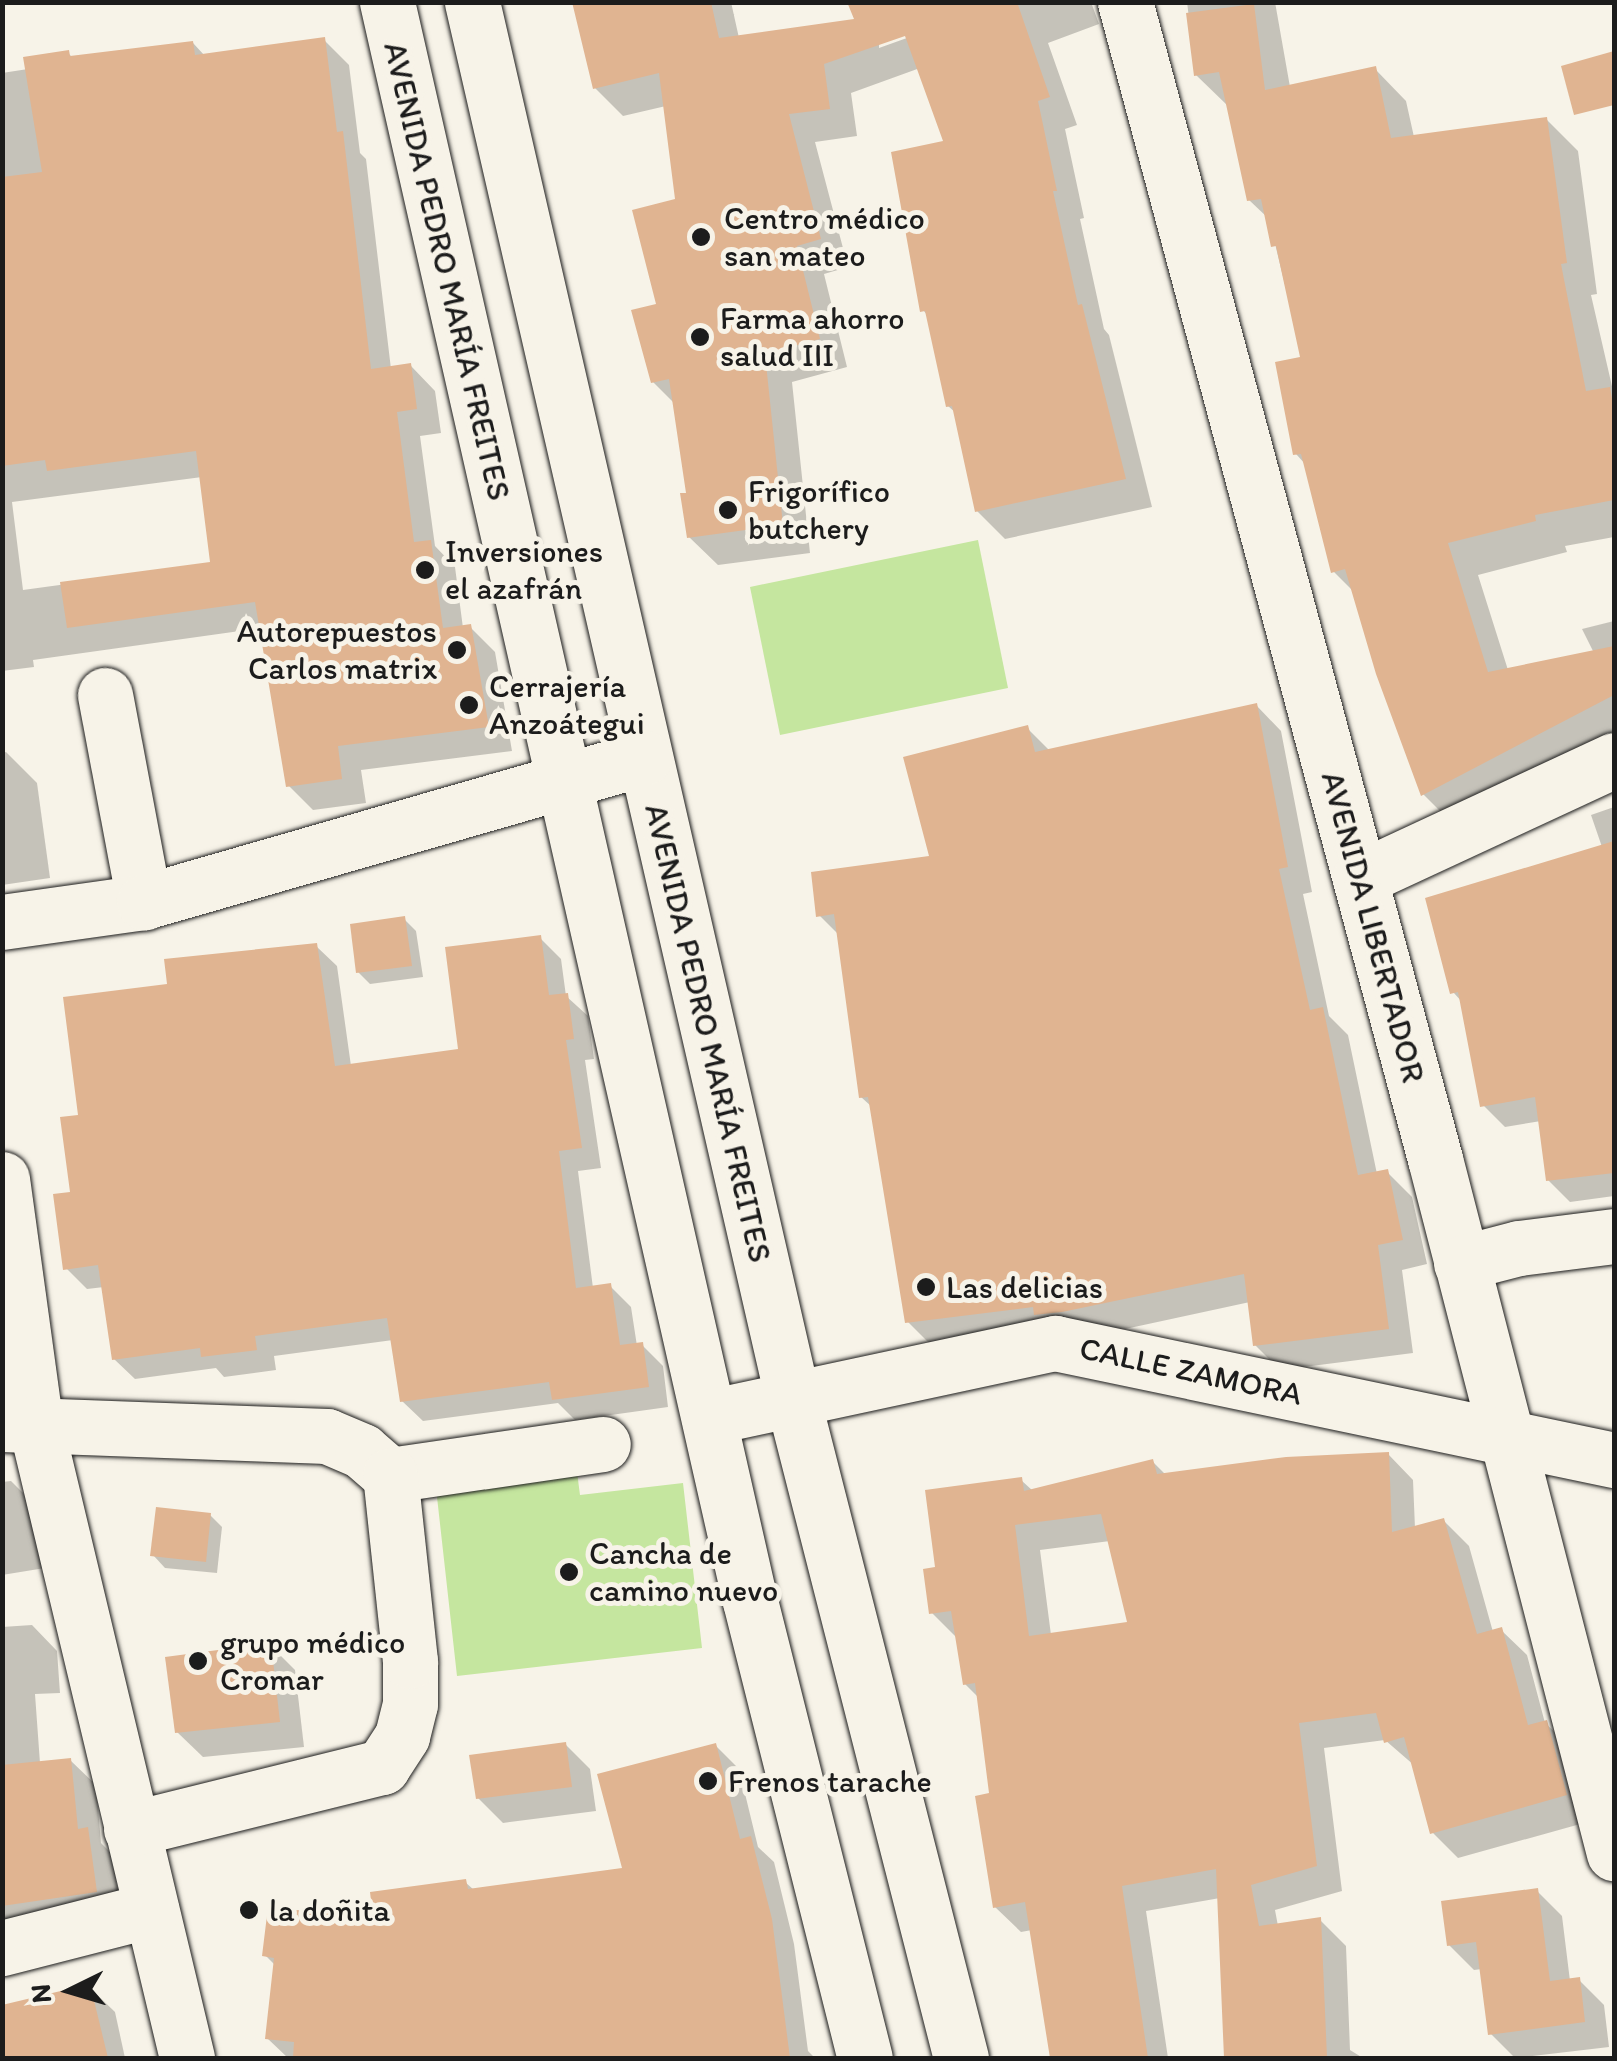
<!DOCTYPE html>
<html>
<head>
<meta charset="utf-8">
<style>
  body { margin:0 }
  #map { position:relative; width:1617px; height:2061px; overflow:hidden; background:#f7f3e8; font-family:Itim,sans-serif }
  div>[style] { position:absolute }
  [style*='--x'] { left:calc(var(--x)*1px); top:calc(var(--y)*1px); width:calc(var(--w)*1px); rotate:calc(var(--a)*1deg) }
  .green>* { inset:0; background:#c5e69f }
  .shadow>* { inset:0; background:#0003 }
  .building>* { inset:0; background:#e0b491 }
  .roads { filter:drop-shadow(0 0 2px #1c1c1c) drop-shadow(0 0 2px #1c1c1c) }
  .minor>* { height:55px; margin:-27.5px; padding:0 27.5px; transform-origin:27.5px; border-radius:27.5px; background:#f7f3e8 }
  .dots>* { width:28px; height:28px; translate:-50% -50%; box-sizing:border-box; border:5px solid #f7f3e8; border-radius:50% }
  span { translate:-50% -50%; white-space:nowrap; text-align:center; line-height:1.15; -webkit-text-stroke:10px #f7f3e8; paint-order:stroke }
  .poi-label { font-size:32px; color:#1c1c1c }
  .left { translate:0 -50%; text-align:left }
  .right { translate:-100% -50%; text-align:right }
  .street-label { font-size:32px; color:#1c1c1c }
  .frame { position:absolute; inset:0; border:5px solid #1c1c1c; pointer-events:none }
  .north { position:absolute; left:20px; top:1941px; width:100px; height:100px; -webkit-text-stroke:8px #f7f3e8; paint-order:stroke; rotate:265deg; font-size:28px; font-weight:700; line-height:40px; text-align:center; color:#1c1c1c }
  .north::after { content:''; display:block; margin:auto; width:35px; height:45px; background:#1c1c1c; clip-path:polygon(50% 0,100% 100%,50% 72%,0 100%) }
</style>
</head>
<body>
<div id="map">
  <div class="green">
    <i style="clip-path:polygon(978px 540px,1008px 688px,780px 735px,750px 587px)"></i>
    <i style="clip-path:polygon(577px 1472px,580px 1495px,683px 1483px,702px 1648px,457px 1676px,436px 1488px)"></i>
  </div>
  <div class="shadow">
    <i style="clip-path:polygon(evenodd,574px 2px,731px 2px,739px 38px,857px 22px,850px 2px,1091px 2px,1099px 24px,1048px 43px,1077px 125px,1065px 129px,1084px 218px,1080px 219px,1104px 329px,1109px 335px,1152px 507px,1005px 539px,977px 511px,956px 413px,948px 406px,929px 317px,923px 310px,946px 143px,920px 68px,851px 93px,857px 136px,815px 142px,848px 267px,824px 274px,847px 367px,792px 382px,810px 553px,718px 565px,689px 537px,689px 495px,675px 404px,653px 382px,660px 306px,678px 201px,666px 106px,623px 116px,595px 88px,574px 2px,916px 29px,918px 34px,879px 48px,879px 42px,916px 29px)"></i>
    <i style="clip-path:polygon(1187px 2px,1275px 2px,1290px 87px,1375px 69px,1406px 101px,1414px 137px,1546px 119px,1578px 151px,1597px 294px,1591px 295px,1614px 395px,1614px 537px,1565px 546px,1567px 552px,1478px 575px,1508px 670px,1594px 653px,1582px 629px,1614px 621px,1614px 741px,1455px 826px,1423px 794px,1355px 593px,1333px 571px,1306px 465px,1296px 454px,1303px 359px,1269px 219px,1249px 200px,1229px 107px,1196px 75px)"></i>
    <i style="clip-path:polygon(evenodd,324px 40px,349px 65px,360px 153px,366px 159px,391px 369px,411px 366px,435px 391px,441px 433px,420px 436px,435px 546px,455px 567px,463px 628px,470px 627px,495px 652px,512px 751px,361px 770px,366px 803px,313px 810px,289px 786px,262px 628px,33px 660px,34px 667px,2px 671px,2px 73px,28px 69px,68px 53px,73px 58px,193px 43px,205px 56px,324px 40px,202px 477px,213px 564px,23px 590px,12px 502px,202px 477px)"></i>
    <i style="clip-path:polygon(1256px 705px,1281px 731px,1312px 892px,1303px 894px,1329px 1016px,1348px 1035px,1377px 1174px,1387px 1172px,1412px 1197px,1427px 1264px,1402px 1270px,1413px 1353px,1280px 1370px,1255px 1345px,1250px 1302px,1088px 1337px,933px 1347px,908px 1322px,872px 1107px,861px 1097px,840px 936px,819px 915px,932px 858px,1027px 728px,1050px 751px)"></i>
    <i style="clip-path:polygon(6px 752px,37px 783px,50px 878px,2px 885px,2px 753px)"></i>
    <i style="clip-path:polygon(1614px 807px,1614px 1196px,1570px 1202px,1548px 1180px,1541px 1121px,1505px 1127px,1483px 1105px,1463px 1003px,1453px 992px,1602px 847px,1591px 815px)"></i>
    <i style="clip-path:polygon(404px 919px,416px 931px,423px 977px,370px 984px,358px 972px)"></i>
    <i style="clip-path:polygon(540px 938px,561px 959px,566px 996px,588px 1016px,594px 1059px,585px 1060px,601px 1168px,578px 1171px,593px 1288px,610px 1286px,631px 1307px,637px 1346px,642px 1345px,663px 1366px,668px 1407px,575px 1420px,558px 1403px,423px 1421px,402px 1401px,393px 1340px,274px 1356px,276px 1370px,224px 1377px,216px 1368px,135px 1379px,114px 1359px,104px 1287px,87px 1289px,66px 1268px,81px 1117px,170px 987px,316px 946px,337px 966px,351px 1066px,461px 1051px)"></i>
    <i style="clip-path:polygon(evenodd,1388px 1454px,1413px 1480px,1415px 1528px,1443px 1520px,1469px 1546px,1493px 1632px,1501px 1630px,1527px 1655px,1545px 1723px,1572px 1748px,1591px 1821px,1458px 1858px,1433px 1833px,1415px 1766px,1385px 1740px,1324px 1748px,1342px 1891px,1275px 1910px,1278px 1926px,1320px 1920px,1346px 1946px,1350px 2050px,1363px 2058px,1227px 2058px,1220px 1898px,1146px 1911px,1168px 2058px,1052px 2058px,1032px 1930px,1021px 1932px,995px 1907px,992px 1795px,980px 1699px,965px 1684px,958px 1639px,931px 1612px,938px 1569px,1021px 1480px,1033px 1491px,1152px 1461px,1166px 1475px,1388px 1454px,1110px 1541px,1130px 1624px,1051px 1635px,1040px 1550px,1110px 1541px)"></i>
    <i style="clip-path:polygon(11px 1481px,36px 1506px,45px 1568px,2px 1575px,2px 1482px)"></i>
    <i style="clip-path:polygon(210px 1515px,222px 1527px,217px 1573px,165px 1568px,153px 1555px)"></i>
    <i style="clip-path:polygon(32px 1625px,57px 1651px,60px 1693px,35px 1694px,40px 1763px,70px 1760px,96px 1785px,101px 1843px,113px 1855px,121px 1916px,2px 1932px,2px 1627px)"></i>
    <i style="clip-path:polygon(270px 1645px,295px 1670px,304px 1747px,203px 1757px,177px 1732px)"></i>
    <i style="clip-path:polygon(565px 1744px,590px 1769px,596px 1811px,503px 1823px,478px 1798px)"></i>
    <i style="clip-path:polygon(716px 1746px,739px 1769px,758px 1847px,774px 1862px,794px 1944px,808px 2051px,815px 2058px,288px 2058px,267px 2038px,276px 1966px,265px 1955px,376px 1921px,465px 1882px,474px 1890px,625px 1870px)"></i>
    <i style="clip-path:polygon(1537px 1891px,1562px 1916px,1570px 1981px,1579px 1980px,1604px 2005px,1609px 2047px,1515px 2058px,1491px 2034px,1482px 1969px,1474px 1970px,1449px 1945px)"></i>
    <i style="clip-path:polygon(89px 1987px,115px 2012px,125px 2058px,2px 2058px,2px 2030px)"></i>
  </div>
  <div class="building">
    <i style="clip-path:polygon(572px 2px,711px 2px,719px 38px,854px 19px,847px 2px,1017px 2px,1050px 97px,1038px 101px,1057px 191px,1053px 191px,1078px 305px,1082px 304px,1126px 479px,975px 512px,952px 406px,946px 407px,925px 311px,920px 312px,891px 152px,943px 141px,905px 36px,824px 64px,830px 109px,789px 114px,821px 239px,797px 246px,820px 339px,765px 354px,783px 525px,687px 538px,680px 493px,686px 493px,669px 379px,651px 383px,631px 310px,656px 304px,632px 210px,675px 199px,659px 73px,593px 89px)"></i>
    <i style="clip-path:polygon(1254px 4px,1265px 90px,1376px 66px,1391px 138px,1547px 117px,1567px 263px,1561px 264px,1586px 391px,1610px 387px,1614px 411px,1614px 500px,1535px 515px,1536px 521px,1448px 543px,1488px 672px,1614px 646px,1614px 695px,1421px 796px,1376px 674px,1345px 569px,1331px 573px,1301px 454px,1293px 455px,1275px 362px,1300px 357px,1276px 246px,1271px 247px,1261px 199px,1247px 201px,1219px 72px,1194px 76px,1186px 13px)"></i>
    <i style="clip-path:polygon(325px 37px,337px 132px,343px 131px,371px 369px,411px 363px,417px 409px,397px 412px,414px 542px,431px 540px,443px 628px,471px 624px,489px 727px,338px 746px,342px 779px,286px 787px,255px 602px,67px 628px,60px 582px,210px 562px,196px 451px,47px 471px,45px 460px,2px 466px,2px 177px,42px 172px,23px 57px,69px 50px,70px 56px,193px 41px,195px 55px)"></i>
    <i style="clip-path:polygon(1614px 51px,1614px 105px,1574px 115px,1561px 66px)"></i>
    <i style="clip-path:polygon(1257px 703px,1288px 867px,1279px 869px,1310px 1010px,1323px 1007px,1358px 1175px,1388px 1169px,1403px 1240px,1378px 1245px,1389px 1329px,1253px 1346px,1244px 1274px,1062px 1312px,1034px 1315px,1033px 1307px,905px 1323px,868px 1097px,859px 1098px,834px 914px,816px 917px,811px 872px,929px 856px,903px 757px,1028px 725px,1035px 752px)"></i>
    <i style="clip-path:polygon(1614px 841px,1614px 1173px,1546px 1181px,1535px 1097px,1480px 1107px,1458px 992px,1450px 994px,1425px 898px)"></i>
    <i style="clip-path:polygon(405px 916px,412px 966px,356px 973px,350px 924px)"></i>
    <i style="clip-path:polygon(541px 935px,549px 995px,568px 993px,574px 1039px,566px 1040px,582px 1148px,559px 1151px,576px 1288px,611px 1283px,620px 1345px,643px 1342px,649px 1387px,552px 1400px,549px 1382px,400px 1402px,387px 1318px,255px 1336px,257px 1350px,201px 1357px,200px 1348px,112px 1360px,98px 1265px,63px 1270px,53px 1194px,70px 1192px,60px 1117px,78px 1115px,63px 997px,167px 984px,164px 959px,317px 943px,335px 1066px,458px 1049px,445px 947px)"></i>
    <i style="clip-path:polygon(evenodd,1389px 1452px,1392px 1532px,1444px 1518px,1477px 1634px,1502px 1627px,1528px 1725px,1547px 1720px,1567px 1795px,1430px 1834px,1404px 1737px,1384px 1743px,1376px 1713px,1299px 1723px,1317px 1866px,1251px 1885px,1259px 1926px,1321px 1917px,1327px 2058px,1224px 2058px,1216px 1869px,1122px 1886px,1148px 2058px,1050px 2058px,1025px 1902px,993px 1908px,975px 1796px,989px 1793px,975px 1683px,963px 1685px,951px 1611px,929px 1614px,923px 1569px,935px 1567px,925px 1490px,1022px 1477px,1024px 1491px,1153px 1459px,1157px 1474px,1286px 1457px,1389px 1452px,1101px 1514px,1127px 1622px,1029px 1636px,1015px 1525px,1101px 1514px)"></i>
    <i style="clip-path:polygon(156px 1507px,211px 1513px,206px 1562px,150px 1556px)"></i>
    <i style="clip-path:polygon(271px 1643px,280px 1722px,175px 1733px,165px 1657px)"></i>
    <i style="clip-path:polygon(566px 1742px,572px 1787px,476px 1799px,469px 1755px)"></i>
    <i style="clip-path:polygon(716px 1743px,740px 1839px,751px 1836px,772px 1919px,790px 2058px,293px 2058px,294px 2042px,265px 2039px,274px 1958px,262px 1956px,268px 1907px,373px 1918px,370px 1892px,466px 1879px,468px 1889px,622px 1868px,597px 1774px)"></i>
    <i style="clip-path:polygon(71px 1758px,78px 1829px,88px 1827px,97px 1892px,2px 1906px,2px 1765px)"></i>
    <i style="clip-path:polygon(1538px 1888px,1550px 1981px,1580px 1977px,1585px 2022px,1488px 2035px,1476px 1942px,1447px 1946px,1441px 1901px)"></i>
    <i style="clip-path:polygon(90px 1984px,108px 2058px,2px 2058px,2px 2005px)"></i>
  </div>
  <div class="roads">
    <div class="minor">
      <i style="--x:387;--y:2;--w:1640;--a:77.21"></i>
      <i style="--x:750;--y:1601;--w:471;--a:75.9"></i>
      <i style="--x:472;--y:2;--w:1430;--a:77.07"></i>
      <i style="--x:792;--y:1396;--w:683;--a:75.68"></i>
      <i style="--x:1125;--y:2;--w:1198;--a:75"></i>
      <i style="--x:1435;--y:1159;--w:717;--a:75.54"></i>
      <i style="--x:105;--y:695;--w:211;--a:79.3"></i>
      <i style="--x:1360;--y:878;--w:280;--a:-24.9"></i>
      <i style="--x:2;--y:922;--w:143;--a:-8"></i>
      <i style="--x:144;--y:902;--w:520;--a:-16.07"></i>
      <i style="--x:2;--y:1179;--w:249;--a:82.2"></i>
      <i style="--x:36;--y:1426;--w:650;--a:76.56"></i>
      <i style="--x:1461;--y:1263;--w:60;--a:-14.5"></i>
      <i style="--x:1519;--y:1248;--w:96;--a:-7.2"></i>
      <i style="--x:709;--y:1417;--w:354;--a:-12.1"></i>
      <i style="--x:1055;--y:1343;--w:571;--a:11.82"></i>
      <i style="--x:2;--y:1424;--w:325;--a:2.1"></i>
      <i style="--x:327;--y:1436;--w:38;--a:23"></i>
      <i style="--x:362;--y:1451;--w:37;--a:41"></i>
      <i style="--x:390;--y:1475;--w:215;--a:-8.3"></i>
      <i style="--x:131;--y:1829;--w:259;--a:-13.9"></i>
      <i style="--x:382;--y:1767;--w:37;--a:-57"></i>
      <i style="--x:402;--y:1736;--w:33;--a:-76"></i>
      <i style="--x:410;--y:1704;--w:43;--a:-90"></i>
      <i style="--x:410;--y:1661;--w:187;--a:-96.1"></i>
      <i style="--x:2;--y:1948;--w:154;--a:-14.3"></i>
    </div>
  </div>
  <div class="dots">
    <i style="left:701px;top:237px;background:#1c1c1c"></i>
    <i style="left:700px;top:337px;background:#1c1c1c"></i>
    <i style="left:728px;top:510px;background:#1c1c1c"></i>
    <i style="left:425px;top:570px;background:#1c1c1c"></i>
    <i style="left:457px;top:650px;background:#1c1c1c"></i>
    <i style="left:469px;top:705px;background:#1c1c1c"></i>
    <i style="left:926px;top:1287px;background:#1c1c1c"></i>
    <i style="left:569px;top:1572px;background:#1c1c1c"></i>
    <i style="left:198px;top:1661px;background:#1c1c1c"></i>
    <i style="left:708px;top:1781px;background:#1c1c1c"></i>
    <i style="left:249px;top:1910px;background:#1c1c1c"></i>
  </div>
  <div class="poi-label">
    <span class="left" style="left:724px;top:237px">Centro médico<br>san mateo</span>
    <span class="left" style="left:720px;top:337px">Farma ahorro<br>salud III</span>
    <span class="left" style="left:748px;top:510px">Frigorífico<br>butchery</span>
    <span class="left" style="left:445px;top:570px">Inversiones<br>el azafrán</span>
    <span class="right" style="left:437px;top:650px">Autorepuestos<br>Carlos matrix</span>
    <span class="left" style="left:489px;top:705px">Cerrajería<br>Anzoátegui</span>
    <span class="left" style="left:946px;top:1287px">Las delicias</span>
    <span class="left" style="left:589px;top:1572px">Cancha de<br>camino nuevo</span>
    <span class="left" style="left:220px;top:1661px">grupo médico<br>Cromar</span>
    <span class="left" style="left:728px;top:1781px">Frenos tarache</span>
    <span class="left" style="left:269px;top:1910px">la doñita</span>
  </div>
  <div class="street-label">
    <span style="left:447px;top:271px;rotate:77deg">AVENIDA PEDRO MARÍA FREITES</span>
    <span style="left:1373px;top:927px;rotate:75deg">AVENIDA LIBERTADOR</span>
    <span style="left:708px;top:1033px;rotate:77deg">AVENIDA PEDRO MARÍA FREITES</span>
    <span style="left:1191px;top:1371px;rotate:12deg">CALLE ZAMORA</span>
  </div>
  <div class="frame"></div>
  <div class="north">N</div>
</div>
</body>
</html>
